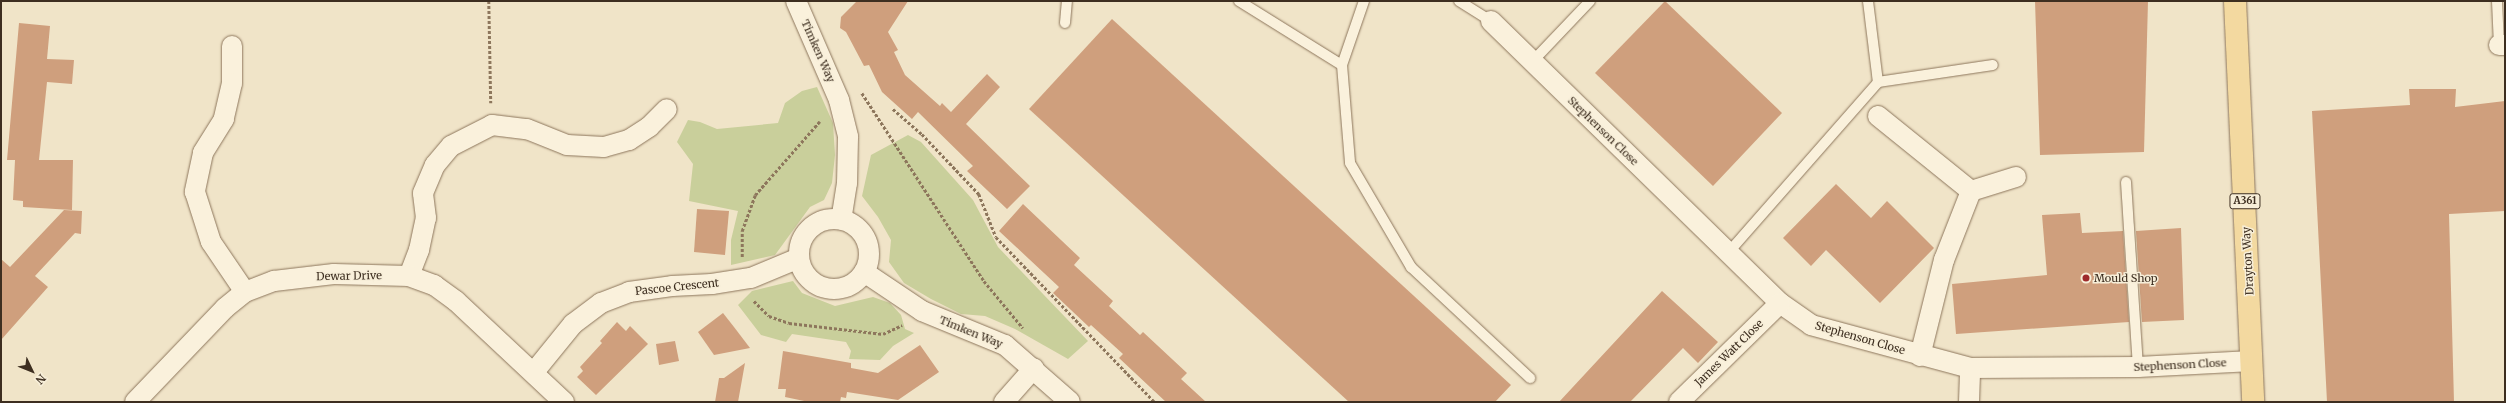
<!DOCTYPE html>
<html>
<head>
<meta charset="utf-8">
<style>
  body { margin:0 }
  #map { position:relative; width:2506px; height:403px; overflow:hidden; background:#f0e4c8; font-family:Merriweather,serif }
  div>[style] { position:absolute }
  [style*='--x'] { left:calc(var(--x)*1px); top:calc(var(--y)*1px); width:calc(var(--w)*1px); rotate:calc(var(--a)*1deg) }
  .green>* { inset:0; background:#c9cf9b }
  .building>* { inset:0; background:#cf9f7d }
  .path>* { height:2.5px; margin-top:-1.25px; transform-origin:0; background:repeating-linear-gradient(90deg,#8d765c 0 3px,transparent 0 5px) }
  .roads { filter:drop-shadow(0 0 1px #8d765c) drop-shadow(0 0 1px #8d765c) }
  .lane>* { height:10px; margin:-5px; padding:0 5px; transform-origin:5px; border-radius:5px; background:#faf1dc }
  .street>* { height:20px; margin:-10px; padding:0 10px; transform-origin:10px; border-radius:10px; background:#faf1dc }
  .street>.ring { margin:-10px; padding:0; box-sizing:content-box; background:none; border:20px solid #faf1dc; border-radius:50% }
  .primary>* { height:22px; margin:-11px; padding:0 11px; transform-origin:11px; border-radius:11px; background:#f3d9a0 }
  .dots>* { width:11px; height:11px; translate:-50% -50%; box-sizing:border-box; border:2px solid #f7eed8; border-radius:50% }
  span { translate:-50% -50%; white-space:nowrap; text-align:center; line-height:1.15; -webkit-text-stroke:3px #f7eed8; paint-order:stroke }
  .shield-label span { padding:1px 3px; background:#f7eed8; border:1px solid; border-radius:3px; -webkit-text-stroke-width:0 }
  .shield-label { font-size:10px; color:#3d2e20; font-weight:700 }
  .street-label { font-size:11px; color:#3d2e20 }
  .poi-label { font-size:11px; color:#3d2e20 }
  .left { translate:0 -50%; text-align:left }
  .frame { position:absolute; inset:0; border:2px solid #3d2e20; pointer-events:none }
  .north { position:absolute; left:12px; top:351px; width:40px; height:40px; -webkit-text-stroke:3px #f7eed8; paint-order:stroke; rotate:133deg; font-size:11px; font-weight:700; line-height:16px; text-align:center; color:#3d2e20 }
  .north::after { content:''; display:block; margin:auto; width:14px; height:18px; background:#3d2e20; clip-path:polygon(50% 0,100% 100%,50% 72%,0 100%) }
</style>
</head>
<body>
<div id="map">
  <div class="green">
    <i style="clip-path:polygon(817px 87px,833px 123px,835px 155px,832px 183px,824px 200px,810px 207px,775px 255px,731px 265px,731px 240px,738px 211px,689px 201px,693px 164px,677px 142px,688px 120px,700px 122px,717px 129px,778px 123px,785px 103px,802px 91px)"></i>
    <i style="clip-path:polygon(908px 135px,921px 142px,973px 200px,998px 247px,1088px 341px,1068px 359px,1015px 329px,985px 316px,961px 314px,931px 299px,904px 283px,889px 262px,891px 240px,878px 217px,862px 196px,871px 155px)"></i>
    <i style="clip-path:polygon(793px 281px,802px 293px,835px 306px,873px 297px,890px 303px,901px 315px,905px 329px,914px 333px,893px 346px,880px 360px,849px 359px,851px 351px,846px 342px,792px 334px,786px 342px,761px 335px,738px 305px,752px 291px)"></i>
  </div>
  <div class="building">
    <i style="clip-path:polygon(857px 1px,908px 1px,888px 32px,898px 50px,894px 52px,905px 75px,940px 106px,942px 103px,951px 112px,987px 74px,1000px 87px,966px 124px,1030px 186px,1007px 209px,967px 171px,973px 166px,918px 112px,912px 119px,882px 92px,869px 65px,864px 66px,846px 32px,840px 28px,841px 17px)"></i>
    <i style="clip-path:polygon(1665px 1px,1782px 113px,1713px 186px,1595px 73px)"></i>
    <i style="clip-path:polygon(2035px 1px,2148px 1px,2144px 152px,2040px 155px)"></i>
    <i style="clip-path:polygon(1112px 19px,1511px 385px,1495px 402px,1349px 402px,1029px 109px)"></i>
    <i style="clip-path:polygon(19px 23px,50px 26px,47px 59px,74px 60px,72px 84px,47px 82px,39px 160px,73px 160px,72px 210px,23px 207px,23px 201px,13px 200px,15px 160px,7px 160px)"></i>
    <i style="clip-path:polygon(2409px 89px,2456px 89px,2455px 107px,2505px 101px,2505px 211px,2449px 214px,2454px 402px,2327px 402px,2312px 111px,2410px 105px)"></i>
    <i style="clip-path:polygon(1836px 184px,1871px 218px,1887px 201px,1934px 248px,1880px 303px,1826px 250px,1811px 266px,1783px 238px)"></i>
    <i style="clip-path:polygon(1023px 204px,1080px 258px,1074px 265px,1113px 301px,1109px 306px,1140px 335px,1143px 332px,1187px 373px,1181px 379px,1206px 402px,1166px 402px,1119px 358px,1123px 354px,1091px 325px,1089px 327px,1053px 293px,1059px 287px,999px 231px)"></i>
    <i style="clip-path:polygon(697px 209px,729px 211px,725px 255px,694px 252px)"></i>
    <i style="clip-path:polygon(64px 210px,82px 211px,81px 234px,75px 233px,35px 276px,48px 287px,1px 340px,1px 259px,10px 267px)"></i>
    <i style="clip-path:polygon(2080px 213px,2082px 233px,2123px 231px,2129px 322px,1956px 334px,1952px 284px,2047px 275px,2042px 215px)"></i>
    <i style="clip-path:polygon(2181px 228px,2184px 320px,2142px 322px,2136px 231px)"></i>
    <i style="clip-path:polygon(1662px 291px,1718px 342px,1698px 363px,1683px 348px,1630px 402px,1559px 402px)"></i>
    <i style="clip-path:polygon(723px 313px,734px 327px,750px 348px,714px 355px,698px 332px)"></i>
    <i style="clip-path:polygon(617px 322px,626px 331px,630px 326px,648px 344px,596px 395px,577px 377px,583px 371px,580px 367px,602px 343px,600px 341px)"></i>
    <i style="clip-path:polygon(675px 341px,679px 361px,659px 365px,656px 344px)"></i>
    <i style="clip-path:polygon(920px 345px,939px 372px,898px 400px,847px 392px,846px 398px,841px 397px,840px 402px,809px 402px,785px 397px,786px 389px,778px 389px,783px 351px,851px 363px,851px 368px,878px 373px)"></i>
    <i style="clip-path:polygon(745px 363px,738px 402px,715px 402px,719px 378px,724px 378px)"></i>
  </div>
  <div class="path">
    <i style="--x:489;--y:1;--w:102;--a:88.9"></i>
    <i style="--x:862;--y:93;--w:224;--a:57"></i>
    <i style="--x:984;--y:281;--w:61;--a:50.3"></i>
    <i style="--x:893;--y:109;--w:38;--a:41"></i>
    <i style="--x:922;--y:134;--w:83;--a:46.5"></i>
    <i style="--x:979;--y:194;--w:46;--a:68.4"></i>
    <i style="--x:996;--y:237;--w:229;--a:46.1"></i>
    <i style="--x:742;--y:257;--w:26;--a:-90"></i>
    <i style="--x:742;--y:231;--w:38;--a:-70"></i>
    <i style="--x:755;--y:195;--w:98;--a:-48.7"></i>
    <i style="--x:754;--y:301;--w:21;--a:45"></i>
    <i style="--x:769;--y:316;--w:21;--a:19"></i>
    <i style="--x:789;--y:323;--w:95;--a:6.7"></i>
    <i style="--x:883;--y:334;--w:21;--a:-25"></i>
  </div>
  <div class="roads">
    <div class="lane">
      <i style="--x:1239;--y:1;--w:121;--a:31.9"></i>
      <i style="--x:1364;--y:1;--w:68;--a:109"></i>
      <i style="--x:1342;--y:65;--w:98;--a:85.3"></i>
      <i style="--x:1350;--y:163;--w:121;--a:59.6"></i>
      <i style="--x:1411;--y:267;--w:163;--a:43"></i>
      <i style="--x:1459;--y:1;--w:38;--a:32"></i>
      <i style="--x:1868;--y:1;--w:82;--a:83"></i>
      <i style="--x:2497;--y:1;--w:44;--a:87.4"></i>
      <i style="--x:1065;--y:23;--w:22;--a:-85"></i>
      <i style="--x:1532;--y:62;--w:84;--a:-46.4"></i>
      <i style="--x:2126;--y:182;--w:185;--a:86.3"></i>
      <i style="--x:1728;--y:253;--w:227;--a:-48.7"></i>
      <i style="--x:1878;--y:82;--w:116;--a:-8.4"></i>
    </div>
    <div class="street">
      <i style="--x:796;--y:1;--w:108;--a:66.5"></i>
      <i style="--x:839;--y:100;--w:38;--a:76"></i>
      <i style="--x:848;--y:137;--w:46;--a:91.2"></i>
      <i style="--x:847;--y:183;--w:37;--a:99"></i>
      <i style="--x:1491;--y:21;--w:404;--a:44.3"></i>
      <i style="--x:1780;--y:303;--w:38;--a:35"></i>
      <i style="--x:1811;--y:325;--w:165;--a:15.1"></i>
      <i style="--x:1970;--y:368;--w:168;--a:-0.3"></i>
      <i style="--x:2138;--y:367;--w:114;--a:-3"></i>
      <i style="--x:2499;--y:45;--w:6;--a:0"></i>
      <i style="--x:232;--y:46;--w:37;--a:90"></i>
      <i style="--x:232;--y:83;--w:37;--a:103"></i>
      <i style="--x:224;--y:119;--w:40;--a:122"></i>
      <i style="--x:203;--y:153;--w:40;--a:102"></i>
      <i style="--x:195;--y:192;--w:52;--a:72.3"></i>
      <i style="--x:211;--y:242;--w:60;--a:55.8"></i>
      <i style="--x:1878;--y:116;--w:119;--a:38.9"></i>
      <i style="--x:1971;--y:191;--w:47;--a:-17.3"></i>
      <i class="ring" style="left:799px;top:219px;width:50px;height:50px"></i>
      <i style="--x:864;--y:272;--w:70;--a:33.9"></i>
      <i style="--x:922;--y:311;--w:90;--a:22.3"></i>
      <i style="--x:1005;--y:345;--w:86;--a:41.2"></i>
      <i style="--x:409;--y:276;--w:28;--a:-69"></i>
      <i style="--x:419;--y:250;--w:33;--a:-78"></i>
      <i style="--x:426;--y:218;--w:25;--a:-97"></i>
      <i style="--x:423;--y:193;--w:30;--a:-67"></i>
      <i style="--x:435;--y:165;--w:25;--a:-50"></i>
      <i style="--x:451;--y:146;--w:46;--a:-27.1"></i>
      <i style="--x:492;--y:125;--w:35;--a:7"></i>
      <i style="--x:527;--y:129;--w:43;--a:21.8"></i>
      <i style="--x:567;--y:145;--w:37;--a:3"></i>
      <i style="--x:604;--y:147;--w:26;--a:-16"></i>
      <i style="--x:629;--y:140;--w:24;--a:-33"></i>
      <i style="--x:649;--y:127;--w:25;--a:-45"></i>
      <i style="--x:1920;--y:356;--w:99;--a:-76"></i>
      <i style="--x:1944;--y:260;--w:74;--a:-68.6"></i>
      <i style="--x:534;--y:372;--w:62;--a:-50.9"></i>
      <i style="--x:573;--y:324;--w:35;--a:-37"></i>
      <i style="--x:601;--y:303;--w:30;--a:-21"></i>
      <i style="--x:629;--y:292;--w:43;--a:-7.9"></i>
      <i style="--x:672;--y:286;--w:40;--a:-2.9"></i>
      <i style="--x:712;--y:284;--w:39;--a:-9"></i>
      <i style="--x:751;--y:278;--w:52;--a:-22.6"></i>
      <i style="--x:135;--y:402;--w:130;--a:-46.2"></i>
      <i style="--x:225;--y:308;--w:26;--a:-39"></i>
      <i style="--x:245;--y:292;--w:31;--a:-21"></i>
      <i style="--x:274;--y:281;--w:60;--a:-6.7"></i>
      <i style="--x:334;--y:274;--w:75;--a:1.5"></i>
      <i style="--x:409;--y:276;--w:27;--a:20"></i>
      <i style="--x:434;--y:285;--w:27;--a:36"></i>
      <i style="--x:456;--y:301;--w:148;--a:43.1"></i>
      <i style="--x:1004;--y:402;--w:45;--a:-48.6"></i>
      <i style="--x:1679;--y:402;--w:141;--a:-44.4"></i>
      <i style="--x:1969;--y:402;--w:34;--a:-88"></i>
    </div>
    <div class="primary">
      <i style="--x:2235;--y:1;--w:401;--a:87.4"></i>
    </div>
  </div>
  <div class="dots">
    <i style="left:2086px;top:278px;background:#9e2a2b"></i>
  </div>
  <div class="shield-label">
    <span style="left:2245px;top:201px">A361</span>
  </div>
  <div class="street-label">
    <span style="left:818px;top:51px;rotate:66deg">Timken Way</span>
    <span style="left:1603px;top:131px;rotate:44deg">Stephenson Close</span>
    <span style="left:2248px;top:261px;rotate:-93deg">Drayton Way</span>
    <span style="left:349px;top:276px;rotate:-1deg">Dewar Drive</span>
    <span style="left:677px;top:287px;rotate:-6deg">Pascoe Crescent</span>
    <span style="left:971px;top:332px;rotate:22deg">Timken Way</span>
    <span style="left:1860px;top:338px;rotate:16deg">Stephenson Close</span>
    <span style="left:1729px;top:353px;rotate:-44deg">James Watt Close</span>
    <span style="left:2180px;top:365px;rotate:-3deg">Stephenson Close</span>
  </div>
  <div class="poi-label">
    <span class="left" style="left:2094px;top:278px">Mould Shop</span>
  </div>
  <div class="frame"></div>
  <div class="north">N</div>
</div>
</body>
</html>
